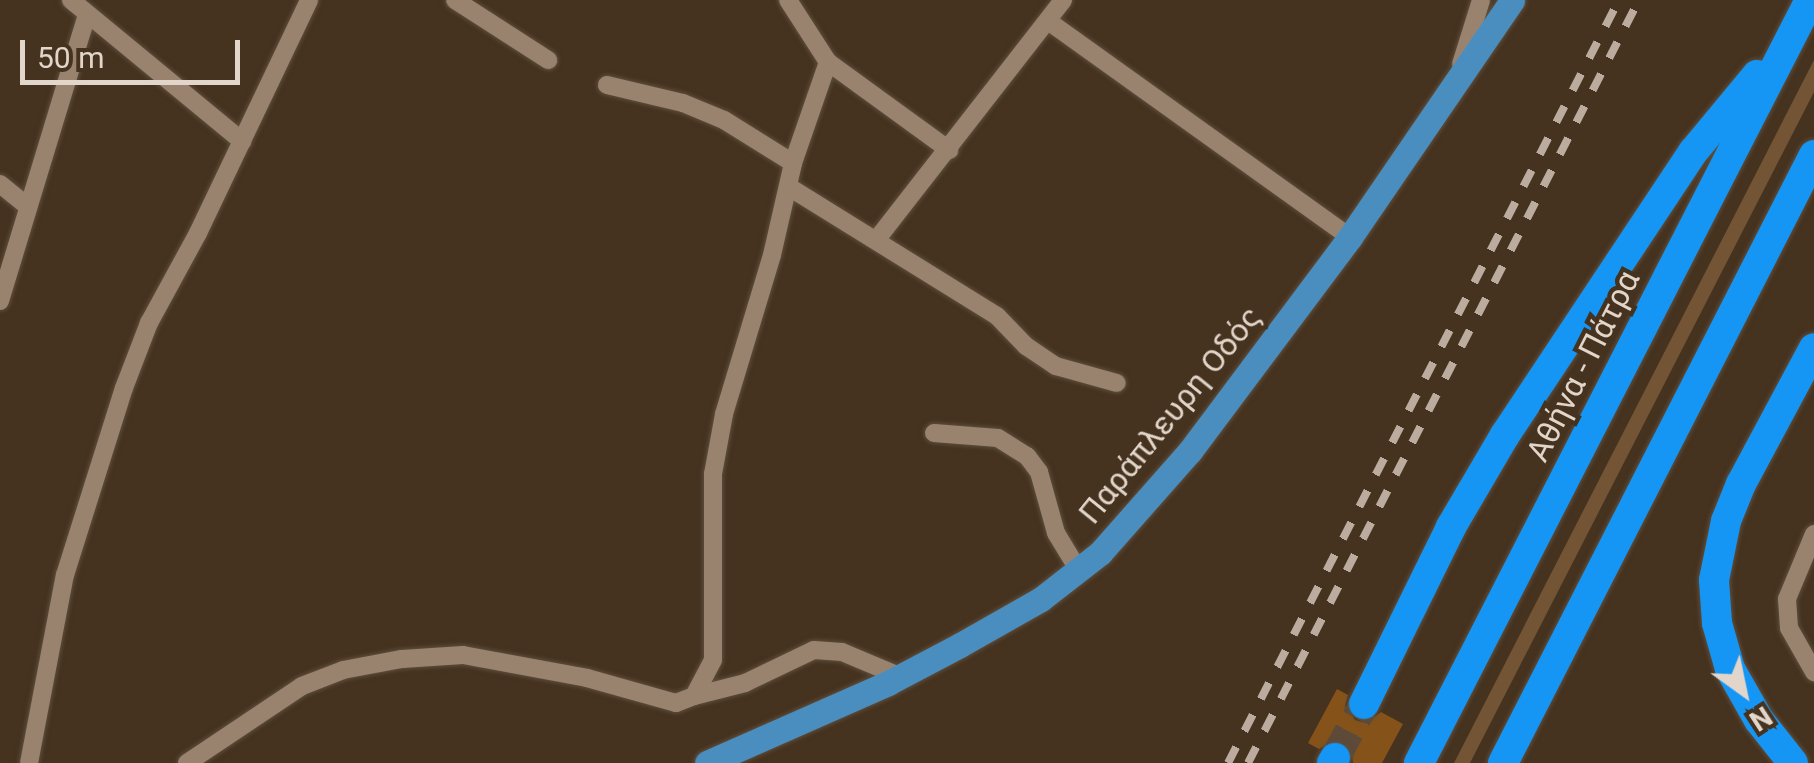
<!DOCTYPE html>
<html>
<head>
<meta charset="utf-8">
<style>
  body { margin:0 }
  #map { position:relative; width:1814px; height:763px; overflow:hidden; background:#45321f; font-family:Roboto,sans-serif }
  div>[style] { position:absolute }
  [style*='--x'] { left:calc(var(--x)*1px); top:calc(var(--y)*1px); width:calc(var(--w)*1px); rotate:calc(var(--a)*1deg) }
  .green>* { inset:0; background:#735435 }
  .building>* { inset:0; background:#85531a }
  .highway-tunnel>* { height:30px; margin-top:-15px; transform-origin:0; background:repeating-linear-gradient(90deg,#5d4a39 0 30px,transparent 0 45px) }
  .roads { filter:drop-shadow(0 0 2px #5e4e3d) drop-shadow(0 0 2px #5e4e3d) }
  .minor>* { height:18px; margin:-9px; padding:0 9px; transform-origin:9px; border-radius:9px; background:#9a836e }
  .major>* { height:25px; margin:-12.5px; padding:0 12.5px; transform-origin:12.5px; border-radius:12.5px; background:#4a8ebf }
  .highway>* { height:30px; margin:-15px; padding:0 15px; transform-origin:15px; border-radius:15px; background:#1596f5 }
  .rail>* { height:8px; margin-top:-4px; transform-origin:0; background:repeating-linear-gradient(90deg,#bbac9f 0 18px,transparent 0 36px) }
  span { translate:-50% -50%; white-space:nowrap; text-align:center; line-height:1.15; -webkit-text-stroke:9px #45321f; paint-order:stroke }
  .street-label { font-size:32px; color:#e2d5ca }
  .north { position:absolute; left:1694px; top:643px; width:100px; height:100px; -webkit-text-stroke:8px #45321f; paint-order:stroke; rotate:147deg; font-size:28px; font-weight:700; line-height:40px; text-align:center; color:#e2d5ca }
  .north::after { content:''; display:block; margin:auto; width:35px; height:45px; background:#e2d5ca; clip-path:polygon(50% 0,100% 100%,50% 72%,0 100%) }
  .scale { position:absolute; left:20px; top:40px; width:220px; height:45px; box-sizing:border-box; border:5px solid #e2d5ca; border-top:0; padding-left:12px; font-size:30px; line-height:35px; white-space:nowrap; color:#e2d5ca; -webkit-text-stroke:8px #45321f; paint-order:stroke }
</style>
</head>
<body>
<div id="map">
  <div class="green">
    <i style="clip-path:polygon(1814px 60px,1814px 92px,1470px 763px,1454px 763px)"></i>
  </div>
  <div class="building">
    <i style="clip-path:polygon(1337px 689px,1348px 695px,1345px 706px,1355px 720px,1366px 723px,1381px 712px,1403px 724px,1382px 763px,1353px 763px,1351px 748px,1336px 739px,1319px 749px,1308px 743px)"></i>
  </div>
  <div class="highway-tunnel">
    <i style="--x:1335;--y:758;--w:61;--a:-61.8"></i>
  </div>
  <div class="roads">
    <div class="minor">
      <i style="--x:71;--y:0;--w:222;--a:39.5"></i>
      <i style="--x:455;--y:0;--w:111;--a:32.8"></i>
      <i style="--x:788;--y:0;--w:74;--a:57.2"></i>
      <i style="--x:828;--y:62;--w:150;--a:36"></i>
      <i style="--x:1048;--y:21;--w:371;--a:35.6"></i>
      <i style="--x:1461;--y:64;--w:67;--a:-72.6"></i>
      <i style="--x:607;--y:85;--w:78;--a:13.3"></i>
      <i style="--x:683;--y:103;--w:44;--a:22.5"></i>
      <i style="--x:724;--y:120;--w:81;--a:31.9"></i>
      <i style="--x:0;--y:184;--w:33;--a:39"></i>
      <i style="--x:789;--y:187;--w:245;--a:31.8"></i>
      <i style="--x:997;--y:316;--w:42;--a:46"></i>
      <i style="--x:1026;--y:346;--w:36;--a:34"></i>
      <i style="--x:1056;--y:366;--w:63;--a:15.6"></i>
      <i style="--x:877;--y:239;--w:303;--a:-52.1"></i>
      <i style="--x:0;--y:301;--w:300;--a:-73.1"></i>
      <i style="--x:934;--y:433;--w:64;--a:4.5"></i>
      <i style="--x:998;--y:438;--w:34;--a:32"></i>
      <i style="--x:1027;--y:456;--w:20;--a:53"></i>
      <i style="--x:1039;--y:472;--w:63;--a:74.4"></i>
      <i style="--x:1056;--y:533;--w:44;--a:58.8"></i>
      <i style="--x:1814;--y:534;--w:70;--a:112.6"></i>
      <i style="--x:1787;--y:599;--w:29;--a:86"></i>
      <i style="--x:1789;--y:628;--w:51;--a:60.4"></i>
      <i style="--x:694;--y:696;--w:53;--a:-14.3"></i>
      <i style="--x:745;--y:683;--w:76;--a:-25.6"></i>
      <i style="--x:814;--y:650;--w:28;--a:4"></i>
      <i style="--x:842;--y:652;--w:62;--a:22.8"></i>
      <i style="--x:29;--y:763;--w:191;--a:-79.2"></i>
      <i style="--x:65;--y:575;--w:196;--a:-72.5"></i>
      <i style="--x:124;--y:388;--w:70;--a:-69"></i>
      <i style="--x:149;--y:323;--w:102;--a:-61.4"></i>
      <i style="--x:198;--y:233;--w:258;--a:-64.5"></i>
      <i style="--x:187;--y:763;--w:138;--a:-33.8"></i>
      <i style="--x:302;--y:686;--w:44;--a:-21.3"></i>
      <i style="--x:343;--y:670;--w:60;--a:-10.6"></i>
      <i style="--x:402;--y:659;--w:61;--a:-3.8"></i>
      <i style="--x:463;--y:655;--w:126;--a:10.5"></i>
      <i style="--x:587;--y:678;--w:92;--a:15.7"></i>
      <i style="--x:676;--y:703;--w:19;--a:-21"></i>
      <i style="--x:694;--y:696;--w:41;--a:-62.2"></i>
      <i style="--x:713;--y:660;--w:186;--a:-90"></i>
      <i style="--x:713;--y:474;--w:61;--a:-79.6"></i>
      <i style="--x:724;--y:414;--w:166;--a:-73.2"></i>
      <i style="--x:772;--y:255;--w:94;--a:-77.1"></i>
      <i style="--x:793;--y:163;--w:107;--a:-70.9"></i>
    </div>
    <div class="major">
      <i style="--x:707;--y:763;--w:198;--a:-23.8"></i>
      <i style="--x:888;--y:683;--w:81;--a:-27.8"></i>
      <i style="--x:960;--y:645;--w:93;--a:-29.6"></i>
      <i style="--x:1041;--y:599;--w:75;--a:-37.9"></i>
      <i style="--x:1100;--y:553;--w:136;--a:-48.6"></i>
      <i style="--x:1190;--y:451;--w:267;--a:-53.2"></i>
      <i style="--x:1350;--y:237;--w:287;--a:-55.6"></i>
    </div>
    <div class="highway">
      <i style="--x:1364;--y:704;--w:197;--a:-63.8"></i>
      <i style="--x:1451;--y:527;--w:107;--a:-59.6"></i>
      <i style="--x:1505;--y:435;--w:340;--a:-56.4"></i>
      <i style="--x:1693;--y:152;--w:100;--a:-50.3"></i>
      <i style="--x:1332;--y:763;--w:6;--a:-59"></i>
      <i style="--x:1419;--y:763;--w:857;--a:-62.87"></i>
      <i style="--x:1503;--y:763;--w:683;--a:-62.91"></i>
      <i style="--x:1793;--y:763;--w:55;--a:-128.3"></i>
      <i style="--x:1759;--y:720;--w:59;--a:-119.6"></i>
      <i style="--x:1730;--y:669;--w:48;--a:-105.8"></i>
      <i style="--x:1717;--y:623;--w:43;--a:-94"></i>
      <i style="--x:1714;--y:580;--w:60;--a:-78.5"></i>
      <i style="--x:1726;--y:521;--w:40;--a:-68"></i>
      <i style="--x:1741;--y:484;--w:154;--a:-61.8"></i>
    </div>
  </div>
  <div class="rail">
    <i style="--x:1228;--y:763;--w:857;--a:-62.87"></i>
    <i style="--x:1248;--y:763;--w:857;--a:-62.87"></i>
  </div>
  <div class="street-label">
    <span style="left:1583px;top:366px;rotate:-63deg">Αθήνα - Πάτρα</span>
    <span style="left:1170px;top:415px;rotate:-51deg">Παράπλευρη Οδός</span>
  </div>
  <div class="north">N</div>
  <div class="scale">50 m</div>
</div>
</body>
</html>
